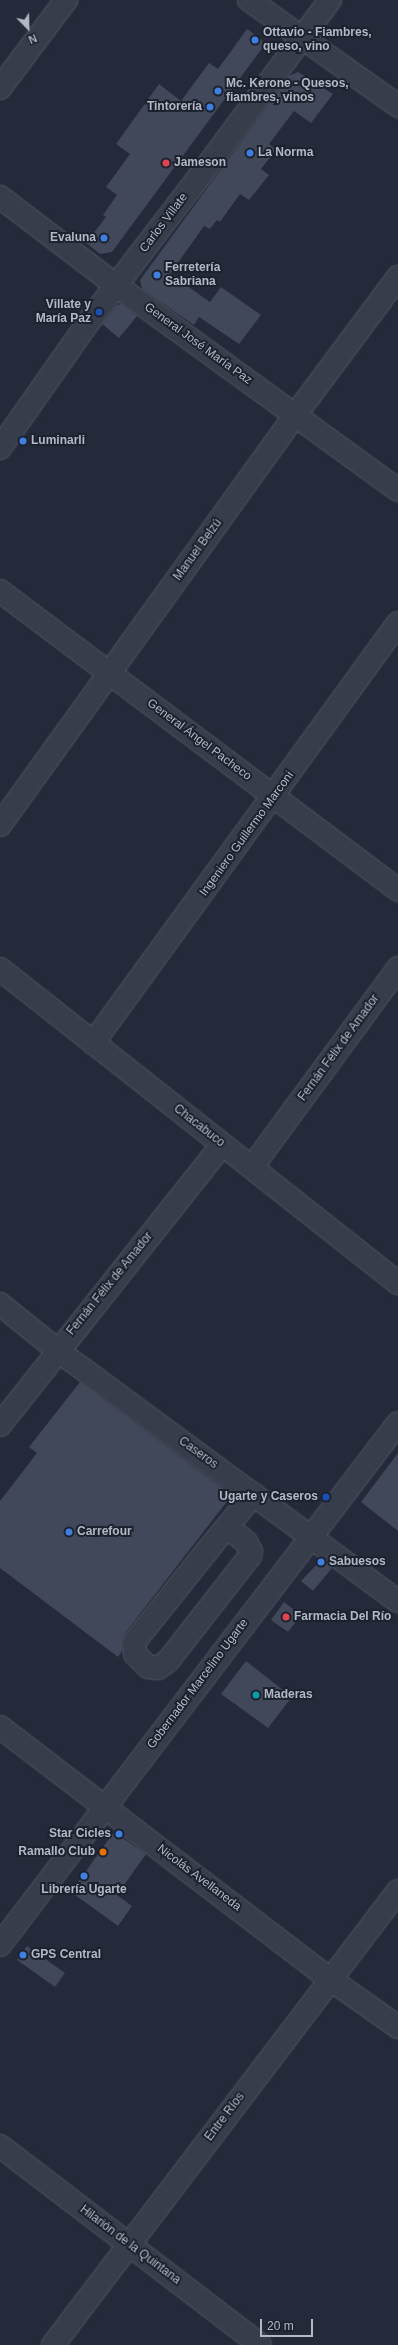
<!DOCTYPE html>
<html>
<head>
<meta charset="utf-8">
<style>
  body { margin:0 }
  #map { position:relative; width:398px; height:2345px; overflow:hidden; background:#242a3a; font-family:Helvetica,sans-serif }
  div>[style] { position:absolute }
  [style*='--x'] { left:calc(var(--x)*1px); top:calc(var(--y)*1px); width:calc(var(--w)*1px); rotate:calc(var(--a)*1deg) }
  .building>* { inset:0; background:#404859 }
  .roads { filter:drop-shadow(0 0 1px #535865) drop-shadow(0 0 1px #535865) }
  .minor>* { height:22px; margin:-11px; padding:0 11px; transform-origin:11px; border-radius:11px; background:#383d4b }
  .dots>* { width:11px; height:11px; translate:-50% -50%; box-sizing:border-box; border:2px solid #1d222f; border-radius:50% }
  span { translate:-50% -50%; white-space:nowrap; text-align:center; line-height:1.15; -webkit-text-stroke:4px #1d222f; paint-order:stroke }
  .poi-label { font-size:12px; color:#b3b8c6; font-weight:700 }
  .left { translate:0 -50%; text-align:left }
  .right { translate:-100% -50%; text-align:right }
  .street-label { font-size:12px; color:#b3b8c6 }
  .north { position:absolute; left:8px; top:8px; width:40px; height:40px; -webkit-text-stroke:3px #1d222f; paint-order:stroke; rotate:157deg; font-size:11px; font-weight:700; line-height:16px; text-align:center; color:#b3b8c6 }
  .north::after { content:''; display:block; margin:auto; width:14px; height:18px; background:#b3b8c6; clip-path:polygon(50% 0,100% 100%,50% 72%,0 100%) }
  .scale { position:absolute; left:260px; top:2319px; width:53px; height:18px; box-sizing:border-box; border:2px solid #b3b8c6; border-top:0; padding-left:5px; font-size:12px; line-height:14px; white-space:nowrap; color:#b3b8c6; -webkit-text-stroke:3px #1d222f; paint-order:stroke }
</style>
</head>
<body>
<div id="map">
  <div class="building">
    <i style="clip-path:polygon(247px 29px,262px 40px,263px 47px,112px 252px,100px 254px,86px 243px,106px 217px,103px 215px,117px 195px,106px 187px,130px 154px,116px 144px,159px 84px,181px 101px,209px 63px,218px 69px)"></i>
    <i style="clip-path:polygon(298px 72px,333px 94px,311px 123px,294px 111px,269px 144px,276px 150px,261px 169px,269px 175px,249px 200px,240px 194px,220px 222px,217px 220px,210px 229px,204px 226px,170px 274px,210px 302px,221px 287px,261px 315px,239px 344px,199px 317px,194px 325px,142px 289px,140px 280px,289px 76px)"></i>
    <i style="clip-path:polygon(121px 304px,137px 316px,119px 338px,102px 324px,117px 305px)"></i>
    <i style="clip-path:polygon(80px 1382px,232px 1495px,126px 1632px,122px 1641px,122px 1651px,118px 1657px,0 1568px,0 1501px,37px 1453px,29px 1447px)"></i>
    <i style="clip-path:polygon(398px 1453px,398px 1531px,361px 1502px)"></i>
    <i style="clip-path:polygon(321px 1560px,332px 1568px,313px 1591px,301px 1581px)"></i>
    <i style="clip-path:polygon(284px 1602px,301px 1615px,288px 1632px,271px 1620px)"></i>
    <i style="clip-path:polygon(246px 1661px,292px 1697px,268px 1728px,221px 1694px)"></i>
    <i style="clip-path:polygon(114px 1832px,146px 1854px,117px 1895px,132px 1906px,118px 1926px,71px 1892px)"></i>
    <i style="clip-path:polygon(27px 1946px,65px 1973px,55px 1987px,17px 1960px)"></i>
  </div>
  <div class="roads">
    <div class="minor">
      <i style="--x:249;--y:0;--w:183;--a:35.4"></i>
      <i style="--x:0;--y:88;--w:110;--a:-53.1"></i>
      <i style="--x:0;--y:197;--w:147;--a:37.3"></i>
      <i style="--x:117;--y:286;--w:347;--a:36"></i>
      <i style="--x:0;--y:448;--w:165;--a:-54.9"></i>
      <i style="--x:95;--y:313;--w:176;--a:-52.6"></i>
      <i style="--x:202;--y:173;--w:215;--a:-53.5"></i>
      <i style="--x:0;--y:591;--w:498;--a:36.9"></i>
      <i style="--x:0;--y:825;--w:506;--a:-54.24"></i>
      <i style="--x:296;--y:414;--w:171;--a:-53.3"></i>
      <i style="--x:0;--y:969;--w:507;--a:38.27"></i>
      <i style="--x:93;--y:1043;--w:519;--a:-54.01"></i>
      <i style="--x:252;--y:1167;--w:247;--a:-53.7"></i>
      <i style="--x:0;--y:1304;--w:73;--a:38.9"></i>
      <i style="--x:57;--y:1350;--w:423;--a:36.4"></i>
      <i style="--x:0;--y:1425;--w:357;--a:-51.6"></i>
      <i style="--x:227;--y:1527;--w:24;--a:38"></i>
      <i style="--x:246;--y:1542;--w:10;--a:61"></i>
      <i style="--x:251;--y:1551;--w:5;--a:101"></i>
      <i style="--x:250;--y:1556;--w:133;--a:128"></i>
      <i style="--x:168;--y:1661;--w:12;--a:145"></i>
      <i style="--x:158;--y:1668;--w:10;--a:-174"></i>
      <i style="--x:148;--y:1667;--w:18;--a:-135"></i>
      <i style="--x:135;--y:1654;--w:9;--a:-96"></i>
      <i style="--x:134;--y:1645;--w:5;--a:-68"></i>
      <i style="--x:136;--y:1640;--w:112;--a:-51.5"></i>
      <i style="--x:206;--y:1552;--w:75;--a:-50.4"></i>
      <i style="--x:0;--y:1727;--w:415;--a:37.4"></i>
      <i style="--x:330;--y:1979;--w:83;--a:35.2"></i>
      <i style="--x:0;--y:1945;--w:656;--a:-52.68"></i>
      <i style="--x:0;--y:2146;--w:327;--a:37.4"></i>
      <i style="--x:53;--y:2345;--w:570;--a:-52.77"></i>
    </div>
  </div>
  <div class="dots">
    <i style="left:255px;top:40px;background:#3f7fe0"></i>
    <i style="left:218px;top:91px;background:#3f7fe0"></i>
    <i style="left:210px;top:107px;background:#3f7fe0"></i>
    <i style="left:250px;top:153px;background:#3f7fe0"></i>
    <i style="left:166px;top:163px;background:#e0444e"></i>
    <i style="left:104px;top:238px;background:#3f7fe0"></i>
    <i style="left:157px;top:275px;background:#3f7fe0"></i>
    <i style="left:99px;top:312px;background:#1a4fb4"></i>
    <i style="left:23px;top:441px;background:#3f7fe0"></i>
    <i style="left:326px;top:1497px;background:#1a4fb4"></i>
    <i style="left:69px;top:1532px;background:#3f7fe0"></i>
    <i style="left:321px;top:1562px;background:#3f7fe0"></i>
    <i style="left:286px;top:1617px;background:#e0444e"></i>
    <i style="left:256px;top:1695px;background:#0f9aa8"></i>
    <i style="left:119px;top:1834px;background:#3f7fe0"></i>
    <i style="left:103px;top:1852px;background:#e8710a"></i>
    <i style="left:84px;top:1876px;background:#3f7fe0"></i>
    <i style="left:23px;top:1955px;background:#3f7fe0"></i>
  </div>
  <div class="poi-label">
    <span class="left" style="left:263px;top:40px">Ottavio - Fiambres,<br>queso, vino</span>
    <span class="left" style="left:226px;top:91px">Mc. Kerone - Quesos,<br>fiambres, vinos</span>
    <span class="right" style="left:202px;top:107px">Tintorería</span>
    <span class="left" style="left:258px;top:153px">La Norma</span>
    <span class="left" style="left:174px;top:163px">Jameson</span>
    <span class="right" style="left:96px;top:238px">Evaluna</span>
    <span class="left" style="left:165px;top:275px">Ferretería<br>Sabriana</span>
    <span class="right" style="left:91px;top:312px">Villate y<br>María Paz</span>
    <span class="left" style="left:31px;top:441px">Luminarli</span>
    <span class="right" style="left:318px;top:1497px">Ugarte y Caseros</span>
    <span class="left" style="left:77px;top:1532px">Carrefour</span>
    <span class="left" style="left:329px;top:1562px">Sabuesos</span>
    <span class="left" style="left:294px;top:1617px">Farmacia Del Río</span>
    <span class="left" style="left:264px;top:1695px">Maderas</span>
    <span class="right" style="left:111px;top:1834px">Star Cicles</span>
    <span class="right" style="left:95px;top:1852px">Ramallo Club</span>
    <span style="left:84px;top:1890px">Librería Ugarte</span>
    <span class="left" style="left:31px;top:1955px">GPS Central</span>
  </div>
  <div class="street-label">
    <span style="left:164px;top:223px;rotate:-53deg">Carlos Villate</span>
    <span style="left:198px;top:344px;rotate:36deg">General José María Paz</span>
    <span style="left:198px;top:550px;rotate:-54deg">Manuel Belzú</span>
    <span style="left:199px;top:740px;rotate:37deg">General Ángel Pacheco</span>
    <span style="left:247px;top:834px;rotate:-54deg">Ingeniero Guillermo Marconi</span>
    <span style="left:339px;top:1048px;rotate:-54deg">Fernán Félix de Amador</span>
    <span style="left:199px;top:1126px;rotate:38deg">Chacabuco</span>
    <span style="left:110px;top:1284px;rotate:-51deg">Fernán Félix de Amador</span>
    <span style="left:198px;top:1453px;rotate:36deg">Caseros</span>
    <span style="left:198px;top:1684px;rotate:-53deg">Gobernador Marcelino Ugarte</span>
    <span style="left:199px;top:1878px;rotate:37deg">Nicolás Avellaneda</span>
    <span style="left:225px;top:2117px;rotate:-53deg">Entre Ríos</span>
    <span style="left:130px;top:2245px;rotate:37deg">Hilarión de la Quintana</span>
  </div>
  <div class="north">N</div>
  <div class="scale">20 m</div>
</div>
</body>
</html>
